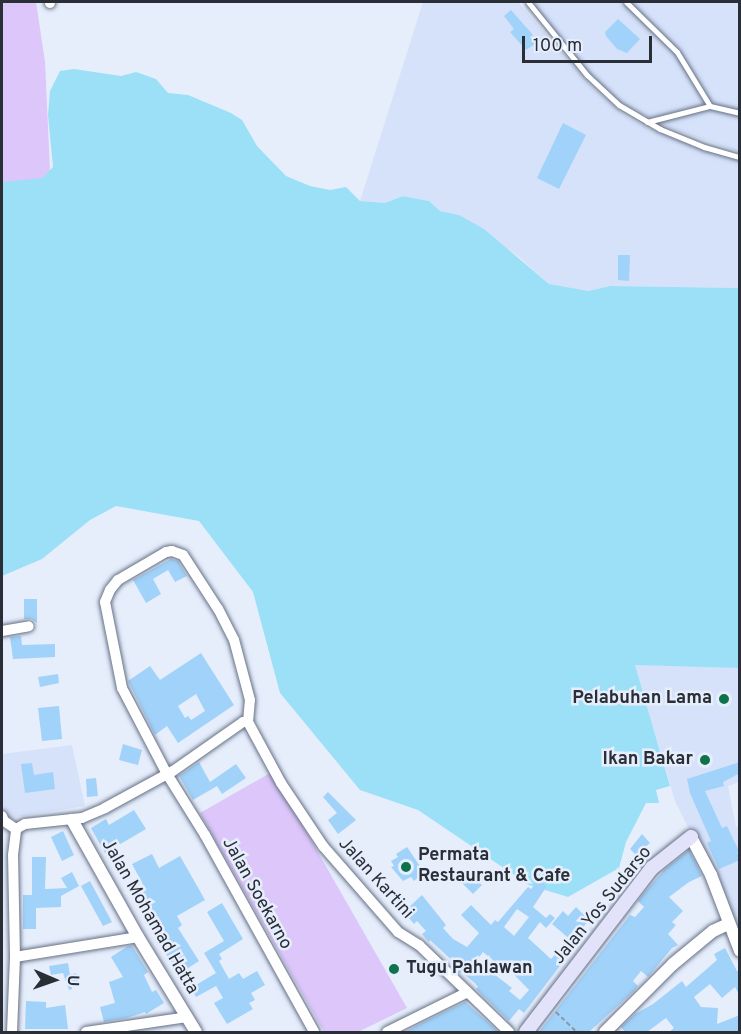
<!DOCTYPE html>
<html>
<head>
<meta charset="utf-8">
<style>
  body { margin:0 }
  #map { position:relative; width:741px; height:1034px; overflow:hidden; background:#e6eefc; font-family:Overpass,sans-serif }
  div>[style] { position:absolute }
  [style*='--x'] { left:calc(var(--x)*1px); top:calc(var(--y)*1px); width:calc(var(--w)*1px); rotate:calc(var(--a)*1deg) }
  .built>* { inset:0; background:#d6e2fa }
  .green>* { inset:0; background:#dcc6fa }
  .water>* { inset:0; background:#9ce0f7 }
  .building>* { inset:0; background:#a1d2f9 }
  .path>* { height:1.5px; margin-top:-0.75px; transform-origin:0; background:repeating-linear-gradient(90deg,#9097a3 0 4.5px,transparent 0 7.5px) }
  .roads { filter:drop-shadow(0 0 2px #667185) drop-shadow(0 0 2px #667185) }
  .service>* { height:5px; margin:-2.5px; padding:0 2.5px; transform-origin:2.5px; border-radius:2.5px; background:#fff }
  .minor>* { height:10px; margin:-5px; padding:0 5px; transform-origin:5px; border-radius:5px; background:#fff }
  .tertiary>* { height:12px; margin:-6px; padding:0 6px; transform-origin:6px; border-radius:6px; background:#fff }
  .secondary>* { height:14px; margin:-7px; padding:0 7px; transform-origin:7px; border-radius:7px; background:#e2e2fb }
  .dots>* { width:16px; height:16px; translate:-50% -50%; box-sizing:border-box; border:3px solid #e6eefc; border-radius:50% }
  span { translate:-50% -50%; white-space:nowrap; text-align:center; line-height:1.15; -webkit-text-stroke:5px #e6eefc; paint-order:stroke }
  .poi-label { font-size:18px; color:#292e37; font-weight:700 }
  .right { translate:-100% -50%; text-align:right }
  .left { translate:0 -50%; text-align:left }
  .street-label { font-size:18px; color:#292e37 }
  .frame { position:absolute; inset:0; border:3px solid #292e37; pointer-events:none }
  .north { position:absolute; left:24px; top:950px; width:60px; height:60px; -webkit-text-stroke:4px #e6eefc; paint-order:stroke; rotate:92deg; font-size:16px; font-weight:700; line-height:24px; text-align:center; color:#292e37 }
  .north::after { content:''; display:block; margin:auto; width:21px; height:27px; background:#292e37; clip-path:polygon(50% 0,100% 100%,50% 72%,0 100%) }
  .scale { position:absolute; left:522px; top:36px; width:130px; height:27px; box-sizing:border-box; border:3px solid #292e37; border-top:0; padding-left:8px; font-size:18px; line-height:21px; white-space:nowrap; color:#292e37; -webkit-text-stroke:4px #e6eefc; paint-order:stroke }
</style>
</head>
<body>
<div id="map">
  <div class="built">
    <i style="clip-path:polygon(423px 2px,518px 2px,591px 86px,624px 115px,653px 131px,739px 161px,739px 288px,610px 286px,588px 291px,571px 290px,549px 284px,519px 257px,459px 215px,440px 211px,429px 201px,403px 196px,385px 203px,360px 201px)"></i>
    <i style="clip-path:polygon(528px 2px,739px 2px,739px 152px,675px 130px,623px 104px,586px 73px)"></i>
    <i style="clip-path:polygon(633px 660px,740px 668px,739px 782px,728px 786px,736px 827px,739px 826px,739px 951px,707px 865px,675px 801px)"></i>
    <i style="clip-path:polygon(72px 745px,85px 806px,5px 819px,2px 812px,2px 754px)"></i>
  </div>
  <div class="green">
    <i style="clip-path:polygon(2px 2px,36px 2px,45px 62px,51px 193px,2px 191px)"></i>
    <i style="clip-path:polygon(272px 772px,407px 1008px,358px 1032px,324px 1032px,200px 813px)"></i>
  </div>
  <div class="water">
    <i style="clip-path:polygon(74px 69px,121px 76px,136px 72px,156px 79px,168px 93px,188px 95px,231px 113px,242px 120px,257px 146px,286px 176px,310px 186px,330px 190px,346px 187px,360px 201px,385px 203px,403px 196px,429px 201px,440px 211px,459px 215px,484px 229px,549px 284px,588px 291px,610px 286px,739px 288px,739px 668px,635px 665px,670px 786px,656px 790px,659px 803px,646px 803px,626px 842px,619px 868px,568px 897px,529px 885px,418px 810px,360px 790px,280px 693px,253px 592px,199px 521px,116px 506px,90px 520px,42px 559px,2px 576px,2px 182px,42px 178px,53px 167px,48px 115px,50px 91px,60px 71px)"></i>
  </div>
  <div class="building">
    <i style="clip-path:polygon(511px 10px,533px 35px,530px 37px,535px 44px,526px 50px,510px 32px,514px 29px,504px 16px)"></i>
    <i style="clip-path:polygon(618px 19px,640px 39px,627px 53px,617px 49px,606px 36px,605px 32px)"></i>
    <i style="clip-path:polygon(563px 123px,586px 135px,559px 189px,537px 178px)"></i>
    <i style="clip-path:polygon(618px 255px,630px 255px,629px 281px,618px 280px)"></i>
    <i style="clip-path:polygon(171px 559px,178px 561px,187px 576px,175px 582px,168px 570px,153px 579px,161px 594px,146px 603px,133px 580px)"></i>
    <i style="clip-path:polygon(24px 599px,37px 599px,37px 623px,31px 619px,24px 619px)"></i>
    <i style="clip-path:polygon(21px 636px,22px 645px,55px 644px,55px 657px,13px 659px,10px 637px)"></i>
    <i style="clip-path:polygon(evenodd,201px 653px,234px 705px,178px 743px,167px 726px,155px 735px,128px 681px,150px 666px,160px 680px,201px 653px,196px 694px,205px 711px,191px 720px,188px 716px,185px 718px,178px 706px,196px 694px)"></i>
    <i style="clip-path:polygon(58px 674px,59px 683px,40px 687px,38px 677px)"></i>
    <i style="clip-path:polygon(59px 706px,62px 739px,42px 741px,38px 708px)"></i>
    <i style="clip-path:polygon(123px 744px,142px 750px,138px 765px,119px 760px)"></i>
    <i style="clip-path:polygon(199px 762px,210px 782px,236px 764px,246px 778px,222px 794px,217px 786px,193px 800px,179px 776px)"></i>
    <i style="clip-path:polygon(740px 762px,740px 773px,723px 782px,724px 786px,705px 791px,722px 828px,727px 826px,739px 851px,737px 852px,740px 860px,719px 869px,707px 843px,711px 841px,690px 793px,687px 779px)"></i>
    <i style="clip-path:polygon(32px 763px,34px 775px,53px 772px,55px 789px,25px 793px,21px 764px)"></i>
    <i style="clip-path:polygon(96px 778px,98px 796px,87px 797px,86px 779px)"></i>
    <i style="clip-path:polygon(328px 792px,356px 820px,338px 834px,328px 820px,337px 813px,323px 797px)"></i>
    <i style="clip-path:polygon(134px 810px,146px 829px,105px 853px,91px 828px,106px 819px,109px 825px)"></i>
    <i style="clip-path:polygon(63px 831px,74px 855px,62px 861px,51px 837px)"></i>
    <i style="clip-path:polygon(642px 834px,650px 843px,636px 855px,630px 849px)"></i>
    <i style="clip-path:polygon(407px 847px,424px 872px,414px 881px,411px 877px,403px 881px,391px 867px,394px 866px,391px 861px,398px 857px,396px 854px)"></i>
    <i style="clip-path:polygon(689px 850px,702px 876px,689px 882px,669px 897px,683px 911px,672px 922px,676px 925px,668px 934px,678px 945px,672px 948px,648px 977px,641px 971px,633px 981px,638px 986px,634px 991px,589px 1032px,539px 1032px,630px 915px,635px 917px,644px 907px,638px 901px,644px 893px,665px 869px)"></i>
    <i style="clip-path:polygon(152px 854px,159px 868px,180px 856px,205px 900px,177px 916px,182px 925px,178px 928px,199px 961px,179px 974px,161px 946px,168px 941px,142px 893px,146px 890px,132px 864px)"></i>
    <i style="clip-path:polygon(32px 857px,46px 857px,45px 889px,67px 888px,61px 878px,72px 872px,79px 886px,61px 896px,61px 907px,36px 908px,36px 929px,23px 929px,23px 895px,32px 895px)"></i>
    <i style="clip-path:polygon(469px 873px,482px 885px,473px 894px,461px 882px)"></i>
    <i style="clip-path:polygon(evenodd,538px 880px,547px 886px,533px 907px,546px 918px,550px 914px,555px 918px,546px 928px,540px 922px,528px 938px,551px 959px,565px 944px,572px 950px,524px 1013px,519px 1009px,509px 1021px,476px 989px,478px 987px,475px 983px,461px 972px,459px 974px,453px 967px,456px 964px,430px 940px,429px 942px,422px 934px,426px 931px,417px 921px,414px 924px,409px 918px,412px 915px,407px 909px,422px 895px,446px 925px,443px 928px,453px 939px,467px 947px,479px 933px,461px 915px,471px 905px,491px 925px,495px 920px,498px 922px,528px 887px,531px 889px,538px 880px,517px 909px,529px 917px,514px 936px,504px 927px,517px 909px,538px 880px,483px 952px,493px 960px,484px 972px,474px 964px,483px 952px,538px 880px,505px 965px,529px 990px,520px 1000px,509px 991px,512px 988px,494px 974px,505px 965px)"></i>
    <i style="clip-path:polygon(90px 881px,112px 922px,103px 926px,81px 886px)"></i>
    <i style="clip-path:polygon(222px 903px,243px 939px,219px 954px,222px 959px,219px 961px,229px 979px,239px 973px,243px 979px,257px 971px,265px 985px,251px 993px,255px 1000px,249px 1003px,253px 1009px,227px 1024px,214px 1003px,223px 998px,216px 986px,196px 997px,191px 988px,216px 973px,204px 953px,224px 941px,207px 912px)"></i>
    <i style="clip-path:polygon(576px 907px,589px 920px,572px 941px,552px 924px,563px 911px,568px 916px)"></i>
    <i style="clip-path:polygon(128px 946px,132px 946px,148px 972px,144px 975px,152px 992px,156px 990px,164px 1003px,146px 1014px,145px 1012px,127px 1018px,104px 1022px,100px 1007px,115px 1003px,109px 982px,123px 977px,111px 957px)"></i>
    <i style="clip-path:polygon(725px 948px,737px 971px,740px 970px,740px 996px,735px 987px,722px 998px,710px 984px,694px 997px,701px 1007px,718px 1008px,717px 1024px,740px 1015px,740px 1032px,669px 1032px,674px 1028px,666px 1018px,647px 1032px,625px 1032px,621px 1027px,635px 1014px,653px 1004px,682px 981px,686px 987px,717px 960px,714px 954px)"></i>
    <i style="clip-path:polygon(68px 963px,70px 975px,76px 973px,78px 981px,71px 983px,72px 989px,69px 990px,63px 973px,51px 975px,49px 966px)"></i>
    <i style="clip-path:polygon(26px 1001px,46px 1002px,46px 1008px,65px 1005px,68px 1029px,25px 1029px)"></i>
    <i style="clip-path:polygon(465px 1002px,499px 1032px,405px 1032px,422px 1023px)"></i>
  </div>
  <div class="path">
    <i style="--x:556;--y:1012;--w:29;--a:44"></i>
  </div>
  <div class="roads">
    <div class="service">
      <i style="--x:528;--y:2;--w:94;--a:51.1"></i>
      <i style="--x:587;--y:75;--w:44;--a:43.2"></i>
      <i style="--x:619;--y:105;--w:48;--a:30.3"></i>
      <i style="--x:660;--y:129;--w:48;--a:22.2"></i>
      <i style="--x:704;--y:147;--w:37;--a:16"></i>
      <i style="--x:626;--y:2;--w:71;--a:44.4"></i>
      <i style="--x:677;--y:52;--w:63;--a:58.6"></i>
      <i style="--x:647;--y:122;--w:65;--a:-14.3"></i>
      <i style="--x:710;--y:106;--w:31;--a:13"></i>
    </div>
    <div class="minor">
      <i style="--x:50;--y:3;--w:1;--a:-90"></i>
      <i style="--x:2;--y:631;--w:27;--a:-10"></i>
      <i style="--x:248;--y:722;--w:22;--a:-85"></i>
      <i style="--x:250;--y:700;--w:62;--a:-104.9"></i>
      <i style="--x:234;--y:640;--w:35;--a:-117"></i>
      <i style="--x:218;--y:609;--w:64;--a:-122.9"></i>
      <i style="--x:183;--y:555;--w:12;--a:-160"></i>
      <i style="--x:172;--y:551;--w:6;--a:171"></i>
      <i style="--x:166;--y:552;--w:56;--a:149.7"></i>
      <i style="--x:118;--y:580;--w:13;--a:129"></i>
      <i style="--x:110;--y:590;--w:13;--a:113"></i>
      <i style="--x:105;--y:602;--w:88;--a:78.8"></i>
      <i style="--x:122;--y:688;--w:97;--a:62.4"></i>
      <i style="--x:167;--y:774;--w:72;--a:58.1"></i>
      <i style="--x:205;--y:835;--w:225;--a:61"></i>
      <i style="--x:248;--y:722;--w:69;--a:61.6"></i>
      <i style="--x:281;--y:783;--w:76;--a:56.3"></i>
      <i style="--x:323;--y:846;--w:114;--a:48.9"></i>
      <i style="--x:398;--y:932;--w:25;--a:32"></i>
      <i style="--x:419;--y:945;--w:125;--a:44"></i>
      <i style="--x:2;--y:816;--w:5;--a:68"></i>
      <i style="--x:4;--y:821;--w:14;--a:34"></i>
      <i style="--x:15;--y:957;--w:125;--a:-9.2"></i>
      <i style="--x:12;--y:1032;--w:75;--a:-87.7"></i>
      <i style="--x:15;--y:957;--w:102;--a:-91.1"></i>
      <i style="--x:13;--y:855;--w:26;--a:-83"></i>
      <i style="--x:16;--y:829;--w:10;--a:-29"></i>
      <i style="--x:25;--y:824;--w:57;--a:-6"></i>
      <i style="--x:82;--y:818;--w:25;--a:-23"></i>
      <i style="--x:105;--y:808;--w:77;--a:-28.6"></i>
      <i style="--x:173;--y:771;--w:85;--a:-35"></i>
      <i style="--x:243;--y:722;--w:5;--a:0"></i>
      <i style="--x:86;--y:1032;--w:102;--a:-8.4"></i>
      <i style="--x:387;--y:1032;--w:88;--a:-26.3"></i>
    </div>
    <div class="tertiary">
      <i style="--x:72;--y:820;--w:134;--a:60.6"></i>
      <i style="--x:138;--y:937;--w:111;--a:58.6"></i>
      <i style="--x:691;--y:837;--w:43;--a:62.2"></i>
      <i style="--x:711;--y:875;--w:81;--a:69.1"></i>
      <i style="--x:605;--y:1032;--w:96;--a:-45"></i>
      <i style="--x:673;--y:964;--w:52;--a:-39.5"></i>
      <i style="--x:713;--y:931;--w:17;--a:-25"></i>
    </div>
    <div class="secondary">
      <i style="--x:526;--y:1032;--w:207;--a:-52.5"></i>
      <i style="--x:652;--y:868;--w:50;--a:-38.5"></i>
    </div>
  </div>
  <div class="dots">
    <i style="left:724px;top:699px;background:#0e734b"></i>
    <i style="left:705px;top:760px;background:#0e734b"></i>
    <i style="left:406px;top:867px;background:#0e734b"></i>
    <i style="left:394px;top:969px;background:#0e734b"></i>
  </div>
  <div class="poi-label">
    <span class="right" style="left:712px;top:699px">Pelabuhan Lama</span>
    <span class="right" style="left:693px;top:760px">Ikan Bakar</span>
    <span class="left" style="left:418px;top:867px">Permata<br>Restaurant &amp; Cafe</span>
    <span class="left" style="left:406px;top:969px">Tugu Pahlawan</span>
  </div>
  <div class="street-label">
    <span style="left:375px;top:879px;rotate:48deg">Jalan Kartini</span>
    <span style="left:256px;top:894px;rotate:61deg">Jalan Soekarno</span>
    <span style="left:603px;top:906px;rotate:-51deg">Jalan Yos Sudarso</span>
    <span style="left:149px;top:917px;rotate:60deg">Jalan Mohamad Hatta</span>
  </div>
  <div class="frame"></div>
  <div class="north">U</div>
  <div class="scale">100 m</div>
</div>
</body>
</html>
